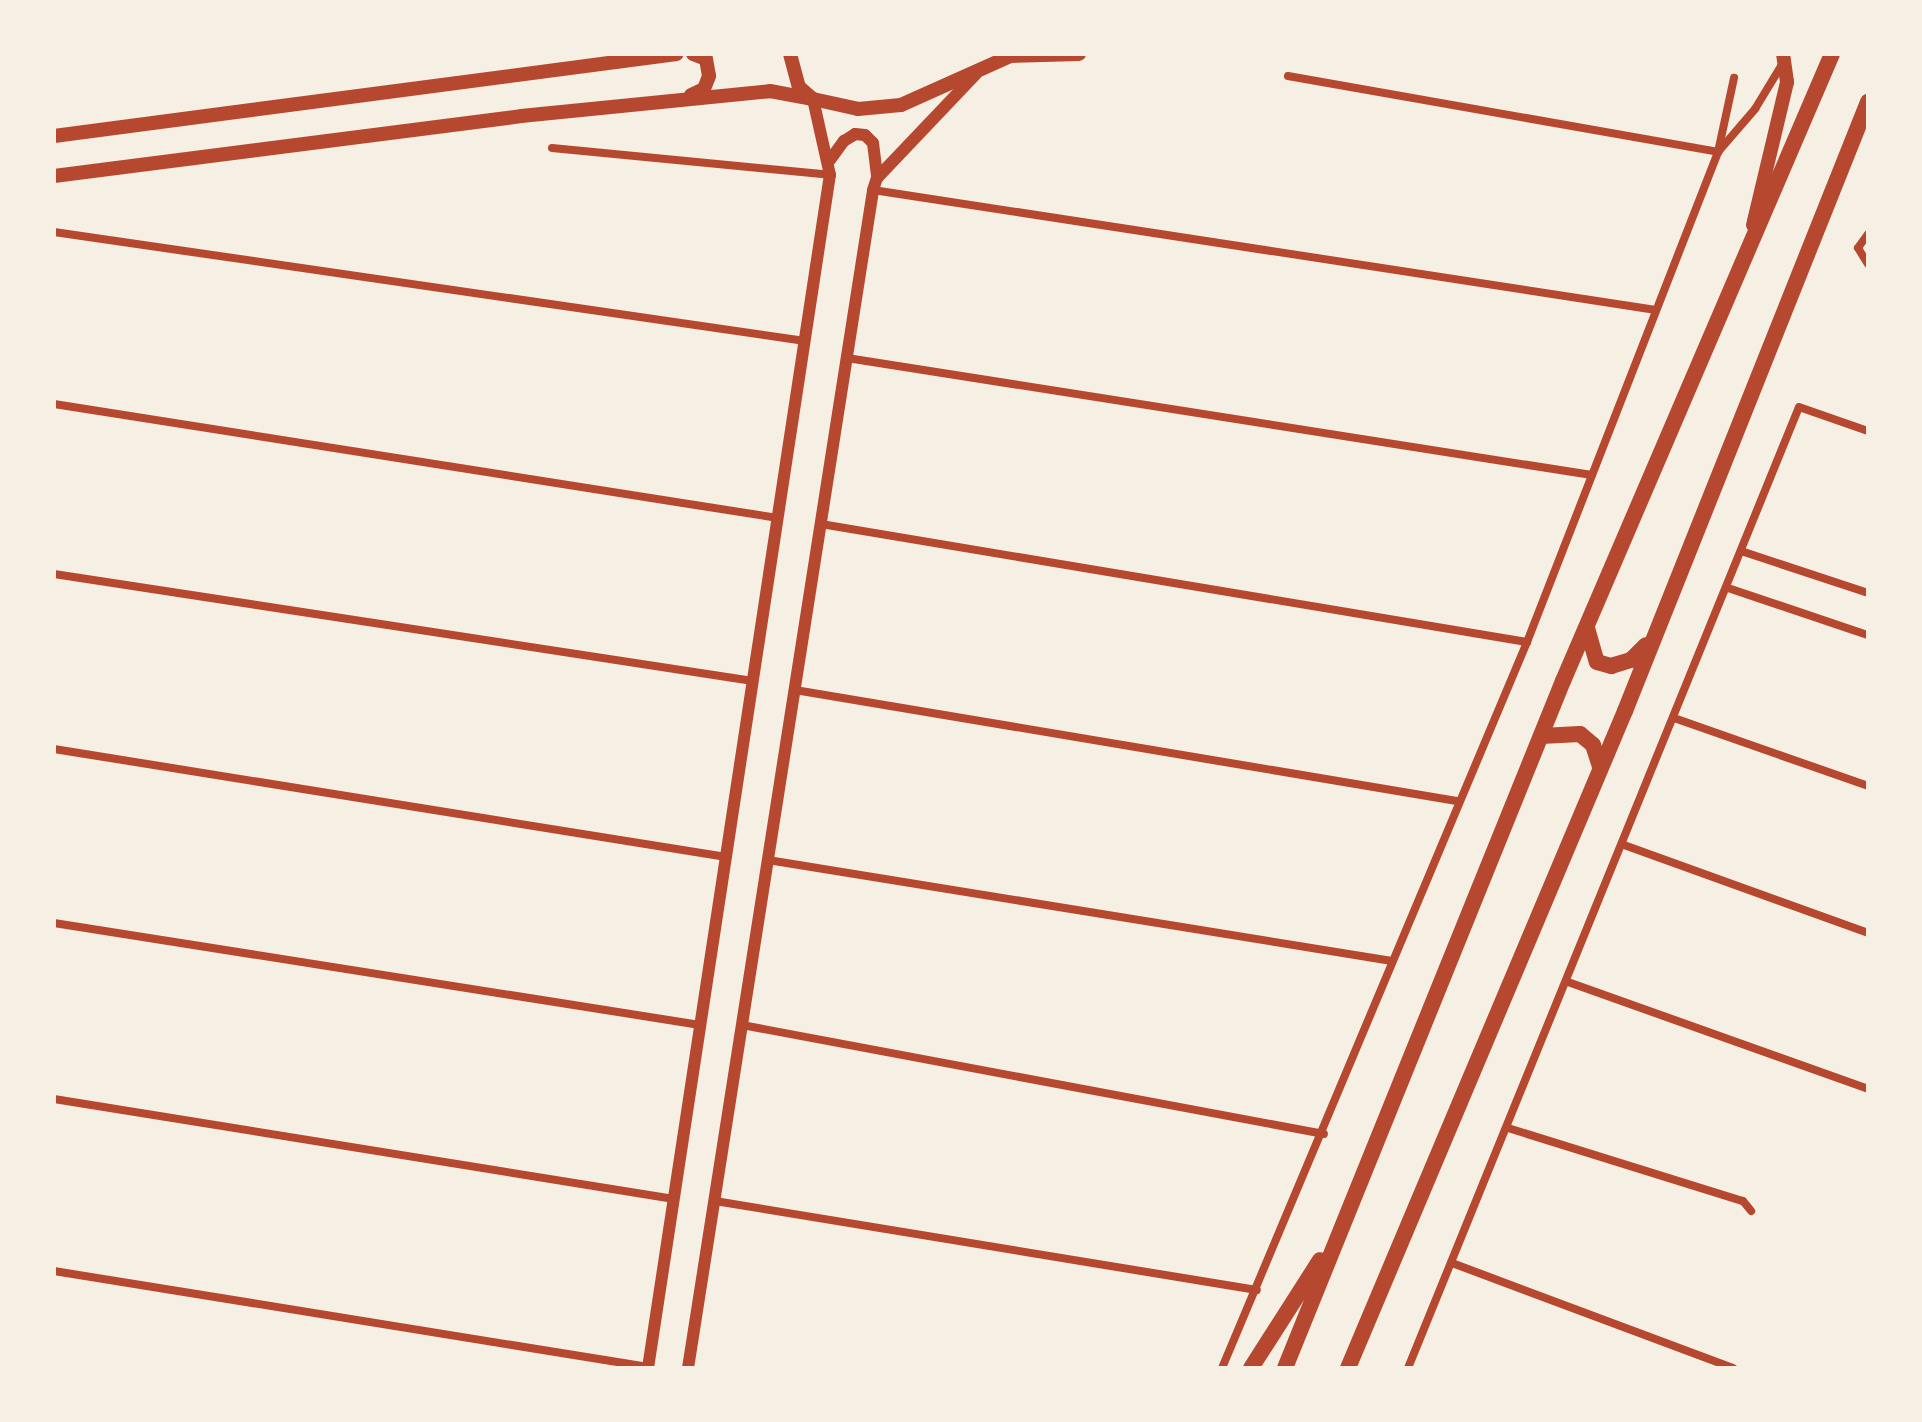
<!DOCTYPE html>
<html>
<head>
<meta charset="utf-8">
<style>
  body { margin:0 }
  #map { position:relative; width:1922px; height:1422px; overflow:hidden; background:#f6efe4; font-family:"PT Sans Narrow",sans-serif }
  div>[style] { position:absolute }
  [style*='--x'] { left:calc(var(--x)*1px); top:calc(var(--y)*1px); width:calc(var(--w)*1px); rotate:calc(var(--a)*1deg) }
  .minor>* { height:8px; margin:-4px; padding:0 4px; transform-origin:4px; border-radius:4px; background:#b5482f }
  .secondary>* { height:12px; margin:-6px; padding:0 6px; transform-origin:6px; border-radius:6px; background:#b5482f }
  .primary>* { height:14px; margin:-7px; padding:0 7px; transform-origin:7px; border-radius:7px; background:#b5482f }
  .trunk>* { height:16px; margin:-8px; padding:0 8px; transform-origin:8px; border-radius:8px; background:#b5482f }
  span { translate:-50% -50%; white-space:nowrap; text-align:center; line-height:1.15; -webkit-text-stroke:7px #f6efe4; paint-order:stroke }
  .frame { position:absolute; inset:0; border:56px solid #f6efe4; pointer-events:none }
</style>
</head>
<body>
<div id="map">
  <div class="minor">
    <i style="--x:1288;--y:76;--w:437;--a:10"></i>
    <i style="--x:1718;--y:152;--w:57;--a:-49.3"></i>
    <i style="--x:1755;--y:109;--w:54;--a:-58.7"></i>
    <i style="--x:552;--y:148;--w:279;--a:5.5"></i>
    <i style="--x:873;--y:190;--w:792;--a:8.71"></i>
    <i style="--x:54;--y:232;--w:759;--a:8.26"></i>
    <i style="--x:1868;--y:234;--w:17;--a:126"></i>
    <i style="--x:1858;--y:248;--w:19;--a:58"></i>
    <i style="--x:847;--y:358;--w:754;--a:8.93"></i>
    <i style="--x:54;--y:404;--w:733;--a:8.95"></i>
    <i style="--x:821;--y:524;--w:716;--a:9.49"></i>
    <i style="--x:1741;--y:551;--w:134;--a:18.3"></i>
    <i style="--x:54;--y:574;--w:707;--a:8.7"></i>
    <i style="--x:1728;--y:588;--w:148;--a:18.6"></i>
    <i style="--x:795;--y:690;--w:671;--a:9.52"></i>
    <i style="--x:1674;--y:718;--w:206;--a:19.3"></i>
    <i style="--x:54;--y:749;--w:681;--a:9.13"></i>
    <i style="--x:1624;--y:845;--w:259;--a:19.8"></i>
    <i style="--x:768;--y:860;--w:632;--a:9.19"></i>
    <i style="--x:54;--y:923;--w:654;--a:8.97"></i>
    <i style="--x:1568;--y:982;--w:319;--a:19.6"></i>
    <i style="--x:742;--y:1025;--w:592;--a:10.61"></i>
    <i style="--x:54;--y:1099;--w:628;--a:9.16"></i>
    <i style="--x:1508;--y:1128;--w:246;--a:17.3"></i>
    <i style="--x:1743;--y:1201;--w:13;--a:51"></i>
    <i style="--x:715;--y:1201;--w:549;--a:9.33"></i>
    <i style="--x:1452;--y:1263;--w:300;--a:20.5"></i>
    <i style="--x:54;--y:1271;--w:602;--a:9.18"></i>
    <i style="--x:1222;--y:1368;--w:787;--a:-67.21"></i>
    <i style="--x:1527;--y:642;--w:526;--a:-68.7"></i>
    <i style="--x:1718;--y:152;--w:76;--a:-77.8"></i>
    <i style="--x:1408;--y:1368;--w:1037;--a:-67.86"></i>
    <i style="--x:1799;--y:407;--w:73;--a:19.2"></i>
  </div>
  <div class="secondary">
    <i style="--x:830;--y:160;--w:24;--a:-54"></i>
    <i style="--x:844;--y:141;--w:13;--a:-32"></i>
    <i style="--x:855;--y:134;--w:10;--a:6"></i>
    <i style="--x:865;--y:135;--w:11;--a:45"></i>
    <i style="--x:873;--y:143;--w:35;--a:83"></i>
    <i style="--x:648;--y:1368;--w:1207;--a:-81.33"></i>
    <i style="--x:830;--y:175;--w:78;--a:-102.6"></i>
    <i style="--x:688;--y:1368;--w:1192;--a:-81.07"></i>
    <i style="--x:873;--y:190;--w:13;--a:-72"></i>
    <i style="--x:877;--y:178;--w:144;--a:-46.4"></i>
  </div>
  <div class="primary">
    <i style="--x:790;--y:54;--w:34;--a:75"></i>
    <i style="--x:799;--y:87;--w:18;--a:41"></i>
    <i style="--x:813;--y:99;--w:46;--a:12.5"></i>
    <i style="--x:858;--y:109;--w:43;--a:-5.3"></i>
    <i style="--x:901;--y:105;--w:125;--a:-24.1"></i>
    <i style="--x:1008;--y:56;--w:71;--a:-1.6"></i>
    <i style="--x:691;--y:95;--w:14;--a:-25"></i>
    <i style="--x:704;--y:89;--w:14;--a:-69"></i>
    <i style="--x:709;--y:76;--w:17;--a:-100"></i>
    <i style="--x:706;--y:59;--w:14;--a:-159"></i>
    <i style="--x:54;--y:136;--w:628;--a:-7.5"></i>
    <i style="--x:54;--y:176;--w:471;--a:-7.3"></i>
    <i style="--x:521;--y:116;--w:250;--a:-5.7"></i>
    <i style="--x:770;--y:91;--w:44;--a:10.5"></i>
    <i style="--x:1753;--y:225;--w:147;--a:-76.6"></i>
    <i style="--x:1787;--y:82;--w:28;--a:-98"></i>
  </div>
  <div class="trunk">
    <i style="--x:1587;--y:628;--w:35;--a:74"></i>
    <i style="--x:1597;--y:662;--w:15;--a:16"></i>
    <i style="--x:1611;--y:666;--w:21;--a:-17"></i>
    <i style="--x:1631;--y:660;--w:21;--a:-45"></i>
    <i style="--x:1541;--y:736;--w:39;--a:-3"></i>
    <i style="--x:1580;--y:734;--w:17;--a:40"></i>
    <i style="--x:1593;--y:745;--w:22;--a:72"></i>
    <i style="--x:1251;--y:1368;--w:128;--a:-57.4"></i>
    <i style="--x:1285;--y:1368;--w:741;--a:-67.97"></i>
    <i style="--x:1563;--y:681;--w:682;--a:-66.78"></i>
    <i style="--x:1348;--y:1368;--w:713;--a:-67.14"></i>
    <i style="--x:1625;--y:711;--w:656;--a:-68.25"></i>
  </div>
  <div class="frame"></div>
</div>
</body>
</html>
